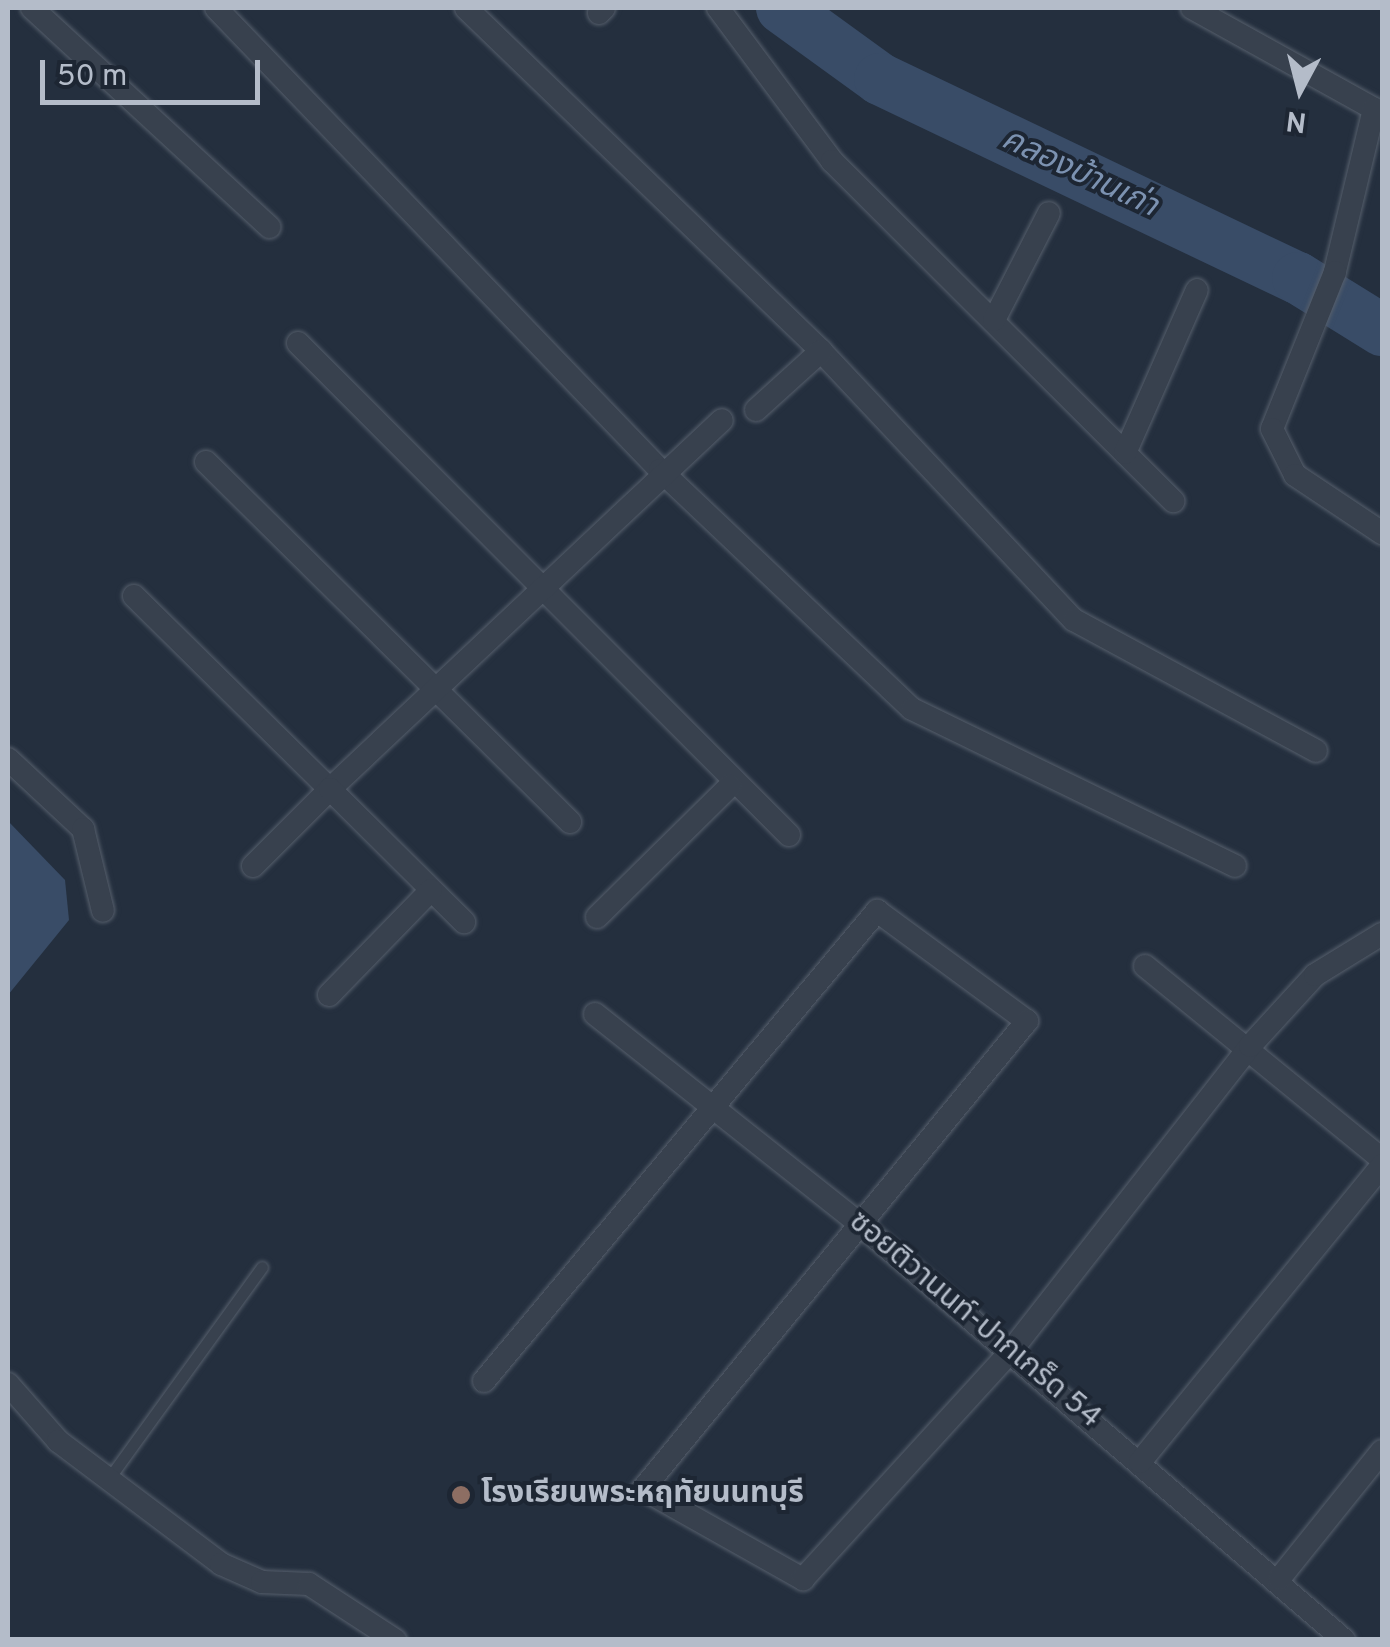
<!DOCTYPE html>
<html>
<head>
<meta charset="utf-8">
<style>
  body { margin:0 }
  #map { position:relative; width:1390px; height:1647px; overflow:hidden; background:#242f3e; font-family:Overpass,"Noto Sans Thai",sans-serif }
  div>[style] { position:absolute }
  [style*='--x'] { left:calc(var(--x)*1px); top:calc(var(--y)*1px); width:calc(var(--w)*1px); rotate:calc(var(--a)*1deg) }
  .water>* { inset:0; background:#394c67 }
  .river>* { height:52px; margin:-26px; padding:0 26px; transform-origin:26px; border-radius:26px; background:#394c67 }
  .roads { filter:drop-shadow(0 0 2px #565f6c) drop-shadow(0 0 2px #565f6c) }
  .service>* { height:11px; margin:-5.5px; padding:0 5.5px; transform-origin:5.5px; border-radius:5.5px; background:#38414e }
  .minor>* { height:22px; margin:-11px; padding:0 11px; transform-origin:11px; border-radius:11px; background:#38414e }
  .dots>* { width:28px; height:28px; translate:-50% -50%; box-sizing:border-box; border:5px solid #1d2633; border-radius:50% }
  span { translate:-50% -50%; white-space:nowrap; text-align:center; line-height:1.15; -webkit-text-stroke:8px #1d2633; paint-order:stroke }
  .street-label { font-size:30px; color:#b4bcc9 }
  .poi-label { font-size:30px; color:#b4bcc9; font-weight:700 }
  .left { translate:0 -50%; text-align:left }
  .water-label { font-size:32px; color:#7c92b1; font-style:italic }
  .frame { position:absolute; inset:0; border:10px solid #b4bcc9; pointer-events:none }
  .north { position:absolute; left:1250px; top:40px; width:100px; height:100px; -webkit-text-stroke:8px #1d2633; paint-order:stroke; rotate:187deg; font-size:28px; font-weight:700; line-height:40px; text-align:center; color:#b4bcc9 }
  .north::after { content:''; display:block; margin:auto; width:35px; height:45px; background:#b4bcc9; clip-path:polygon(50% 0,100% 100%,50% 72%,0 100%) }
  .scale { position:absolute; left:40px; top:60px; width:220px; height:45px; box-sizing:border-box; border:5px solid #b4bcc9; border-top:0; padding-left:12px; font-size:30px; line-height:35px; white-space:nowrap; color:#b4bcc9; -webkit-text-stroke:8px #1d2633; paint-order:stroke }
</style>
</head>
<body>
<div id="map">
  <div class="water">
    <i style="clip-path:polygon(8px 821px,65px 880px,69px 920px,8px 995px)"></i>
  </div>
  <div class="river">
    <i style="--x:782;--y:8;--w:121;--a:35.9"></i>
    <i style="--x:880;--y:79;--w:463;--a:25.5"></i>
    <i style="--x:1298;--y:278;--w:99;--a:31.8"></i>
  </div>
  <div class="roads">
    <div class="service">
      <i style="--x:107;--y:1481;--w:264;--a:-54.1"></i>
    </div>
    <div class="minor">
      <i style="--x:32;--y:8;--w:323;--a:42.7"></i>
      <i style="--x:216;--y:8;--w:641;--a:46.14"></i>
      <i style="--x:660;--y:470;--w:347;--a:43.5"></i>
      <i style="--x:912;--y:709;--w:359;--a:25.9"></i>
      <i style="--x:466;--y:8;--w:494;--a:44"></i>
      <i style="--x:821;--y:351;--w:369;--a:46.8"></i>
      <i style="--x:1074;--y:620;--w:275;--a:28.4"></i>
      <i style="--x:718;--y:8;--w:191;--a:53.3"></i>
      <i style="--x:832;--y:161;--w:482;--a:44.9"></i>
      <i style="--x:1192;--y:8;--w:208;--a:29"></i>
      <i style="--x:1374;--y:109;--w:168;--a:103.5"></i>
      <i style="--x:1335;--y:272;--w:169;--a:111.9"></i>
      <i style="--x:1272;--y:429;--w:51;--a:63.4"></i>
      <i style="--x:1295;--y:475;--w:105;--a:33.7"></i>
      <i style="--x:599;--y:13;--w:7;--a:-45"></i>
      <i style="--x:994;--y:320;--w:120;--a:-62.8"></i>
      <i style="--x:298;--y:343;--w:695;--a:45.06"></i>
      <i style="--x:756;--y:410;--w:88;--a:-42.2"></i>
      <i style="--x:1125;--y:453;--w:178;--a:-66.2"></i>
      <i style="--x:206;--y:462;--w:512;--a:44.68"></i>
      <i style="--x:134;--y:596;--w:275;--a:44.6"></i>
      <i style="--x:330;--y:789;--w:538;--a:-43.27"></i>
      <i style="--x:8;--y:759;--w:103;--a:43"></i>
      <i style="--x:83;--y:829;--w:84;--a:76.3"></i>
      <i style="--x:253;--y:866;--w:109;--a:-45"></i>
      <i style="--x:330;--y:789;--w:189;--a:44.8"></i>
      <i style="--x:597;--y:917;--w:187;--a:-44.6"></i>
      <i style="--x:1145;--y:966;--w:306;--a:39.2"></i>
      <i style="--x:329;--y:995;--w:146;--a:-45.8"></i>
      <i style="--x:595;--y:1014;--w:340;--a:38.4"></i>
      <i style="--x:861;--y:1225;--w:637;--a:40.67"></i>
      <i style="--x:484;--y:1381;--w:613;--a:-50.1"></i>
      <i style="--x:877;--y:911;--w:186;--a:36.3"></i>
      <i style="--x:1027;--y:1021;--w:605;--a:129.37"></i>
      <i style="--x:643;--y:1489;--w:184;--a:29.4"></i>
      <i style="--x:803;--y:1579;--w:309;--a:-47.6"></i>
      <i style="--x:1011;--y:1351;--w:387;--a:-51.9"></i>
      <i style="--x:1250;--y:1046;--w:96;--a:-47.5"></i>
      <i style="--x:1315;--y:975;--w:79;--a:-31.5"></i>
      <i style="--x:8;--y:1384;--w:76;--a:48.7"></i>
      <i style="--x:58;--y:1441;--w:204;--a:37"></i>
      <i style="--x:221;--y:1564;--w:45;--a:23.7"></i>
      <i style="--x:262;--y:1582;--w:47;--a:2.4"></i>
      <i style="--x:309;--y:1584;--w:103;--a:33.1"></i>
      <i style="--x:1140;--y:1462;--w:383;--a:-50.8"></i>
      <i style="--x:1279;--y:1579;--w:164;--a:-51.2"></i>
    </div>
  </div>
  <div class="dots">
    <i style="left:461px;top:1495px;background:#8d6e63"></i>
  </div>
  <div class="street-label">
    <span style="left:974px;top:1321px;rotate:40deg">ซอยติวานนท์-ปากเกร็ด 54</span>
  </div>
  <div class="poi-label">
    <span class="left" style="left:481px;top:1495px">โรงเรียนพระหฤทัยนนทบุรี</span>
  </div>
  <div class="water-label">
    <span style="left:1079px;top:174px;rotate:25deg">คลองบ้านเก่า</span>
  </div>
  <div class="frame"></div>
  <div class="north">N</div>
  <div class="scale">50 m</div>
</div>
</body>
</html>
